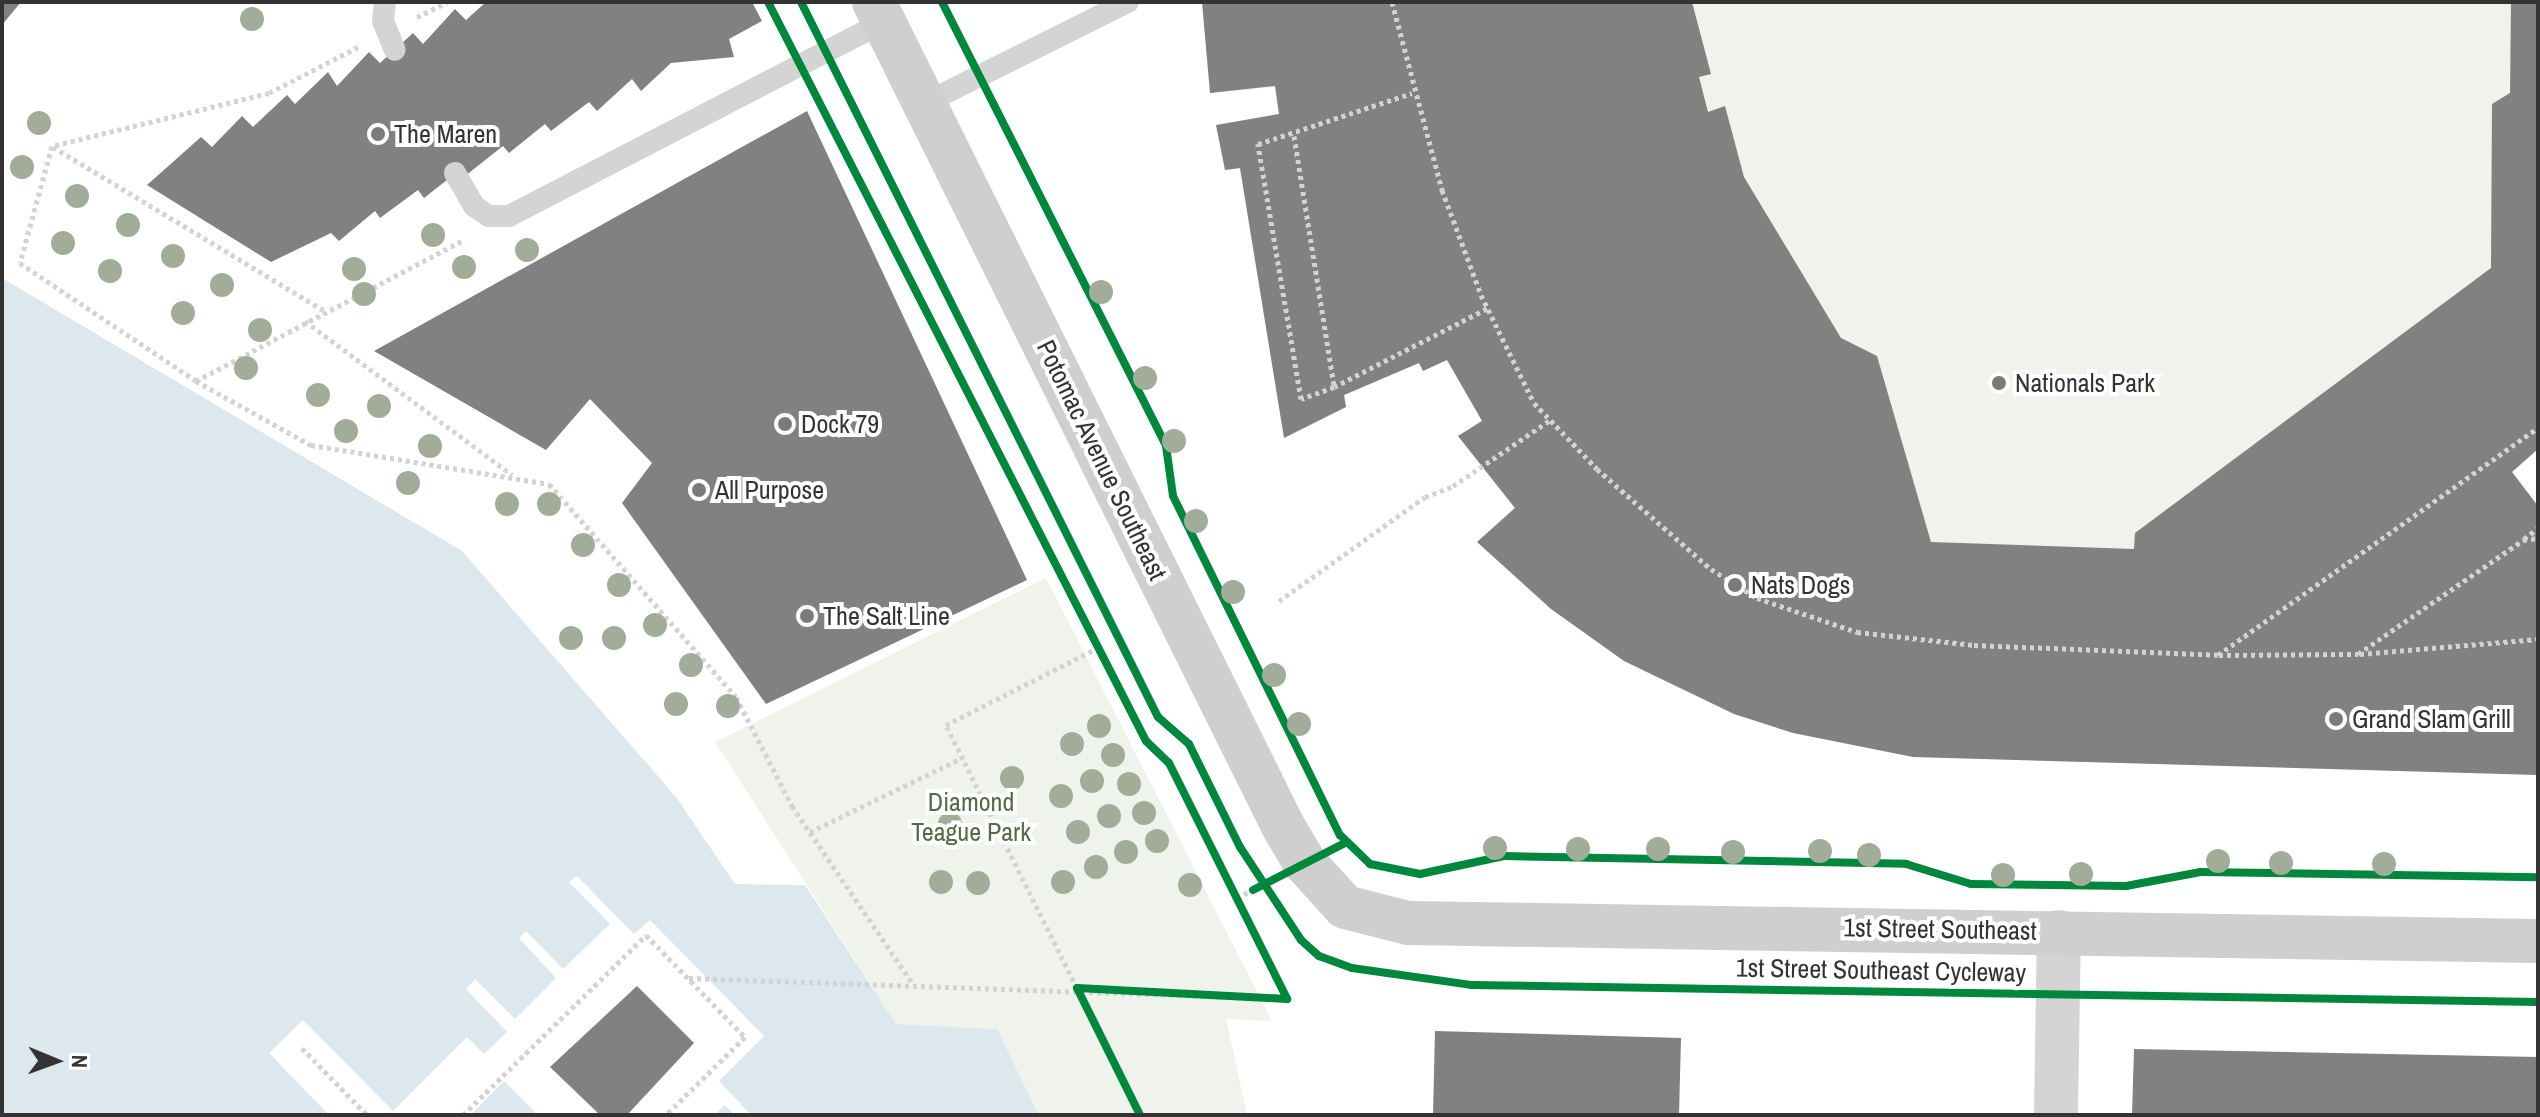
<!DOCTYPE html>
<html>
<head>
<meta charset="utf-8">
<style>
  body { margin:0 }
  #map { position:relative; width:2540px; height:1117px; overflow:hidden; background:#fff; font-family:"Archivo Narrow",sans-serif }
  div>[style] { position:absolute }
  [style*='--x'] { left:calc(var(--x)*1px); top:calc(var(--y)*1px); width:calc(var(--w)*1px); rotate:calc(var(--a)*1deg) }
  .green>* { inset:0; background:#f0f2ec }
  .water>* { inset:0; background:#dce7ee }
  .pier>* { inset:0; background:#fff }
  .building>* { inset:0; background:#818181 }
  .path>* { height:5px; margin-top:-2.5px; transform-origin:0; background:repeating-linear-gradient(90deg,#d3d3d3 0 4px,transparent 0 8px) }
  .lane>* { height:22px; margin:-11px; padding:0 11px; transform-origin:11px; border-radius:11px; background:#d4d4d4 }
  .street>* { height:44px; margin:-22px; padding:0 22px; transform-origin:22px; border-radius:22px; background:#d4d4d4 }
  .secondary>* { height:44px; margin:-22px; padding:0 22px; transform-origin:22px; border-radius:22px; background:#cfcfcf }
  .cycleway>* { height:8px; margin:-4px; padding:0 4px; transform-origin:4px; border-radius:4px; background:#00873e }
  .trees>* { width:24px; height:24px; margin:-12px; border-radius:50%; background:#a2ad99 }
  .dots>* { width:22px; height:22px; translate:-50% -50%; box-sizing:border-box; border:4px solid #fff; border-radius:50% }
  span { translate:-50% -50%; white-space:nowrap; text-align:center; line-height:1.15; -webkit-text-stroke:8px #fff; paint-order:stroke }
  .poi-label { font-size:26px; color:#333 }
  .left { translate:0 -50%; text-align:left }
  .street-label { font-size:26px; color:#333 }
  .park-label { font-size:26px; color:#566a45 }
  .frame { position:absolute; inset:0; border:4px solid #333; pointer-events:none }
  .north { position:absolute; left:16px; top:1021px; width:80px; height:80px; -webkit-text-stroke:6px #fff; paint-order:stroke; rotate:91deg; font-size:22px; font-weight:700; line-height:32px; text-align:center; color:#333 }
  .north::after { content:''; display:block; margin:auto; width:28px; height:36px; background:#333; clip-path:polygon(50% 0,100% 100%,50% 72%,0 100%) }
</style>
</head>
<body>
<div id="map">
  <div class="green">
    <i style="clip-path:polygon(1202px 2px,2538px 2px,2538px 449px,2512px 472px,2538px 506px,2538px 775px,1913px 757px,1793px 733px,1734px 714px,1624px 661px,1551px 609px,1477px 542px,1514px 508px,1458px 436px,1482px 420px,1447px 360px,1423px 371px,1419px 363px,1345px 395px,1346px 407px,1284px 438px,1240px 169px,1225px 170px,1216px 125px,1279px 114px,1275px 87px,1210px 93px)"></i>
    <i style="clip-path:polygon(1046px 578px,1272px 1021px,1226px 1019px,1247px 1115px,1039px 1115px,997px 1029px,896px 1024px,715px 742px)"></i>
  </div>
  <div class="water">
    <i style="clip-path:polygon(2px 278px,462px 551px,676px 797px,735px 884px,805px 885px,896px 1024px,997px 1029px,1039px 1115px,2px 1115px)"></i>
  </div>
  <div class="pier">
    <i style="clip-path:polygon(577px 876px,634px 934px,650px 920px,764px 1036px,719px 1081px,751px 1115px,734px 1115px,725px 1105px,714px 1115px,538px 1115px,504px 1081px,470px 1115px,329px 1115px,269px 1053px,303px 1020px,393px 1111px,467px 1037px,484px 1054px,507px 1032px,466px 989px,475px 979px,515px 1019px,556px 978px,519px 938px,526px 931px,563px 969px,610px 924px,569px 882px)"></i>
  </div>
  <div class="building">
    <i style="clip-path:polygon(2px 2px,21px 2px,2px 25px)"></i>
    <i style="clip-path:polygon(486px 2px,752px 2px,762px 21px,729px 39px,734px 57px,671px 63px,641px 91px,632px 79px,597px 111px,589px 102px,551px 131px,545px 124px,509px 153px,503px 146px,465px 176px,461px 169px,424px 198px,418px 190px,380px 218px,375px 211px,339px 241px,331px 233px,271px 262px,147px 185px,201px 137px,212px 147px,242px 116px,253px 127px,287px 95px,295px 104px,328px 72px,337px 86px,369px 52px,380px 63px,413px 33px,423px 44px,455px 9px,466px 20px)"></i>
    <i style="clip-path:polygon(1202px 2px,1692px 2px,1711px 74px,1699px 77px,1708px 112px,1725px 106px,1744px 177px,1841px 338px,1877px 356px,1931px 542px,2134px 549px,2135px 533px,2491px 268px,2492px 104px,2510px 93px,2511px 2px,2538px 2px,2538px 449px,2512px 472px,2538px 506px,2538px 775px,1913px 757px,1793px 733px,1734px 714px,1624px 661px,1551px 609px,1477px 542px,1515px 508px,1458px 436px,1482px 421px,1447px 360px,1423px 371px,1419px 363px,1344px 395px,1346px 407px,1284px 438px,1240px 168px,1225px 170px,1216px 125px,1279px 114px,1275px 86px,1210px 93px)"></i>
    <i style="clip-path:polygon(807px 111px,1027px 580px,766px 704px,622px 503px,652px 463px,590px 399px,546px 450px,374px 351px)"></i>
    <i style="clip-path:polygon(637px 986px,694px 1043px,627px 1115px,600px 1115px,550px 1067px)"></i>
    <i style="clip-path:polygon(1435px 1031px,1681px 1038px,1679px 1115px,1433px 1115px)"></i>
    <i style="clip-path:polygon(2134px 1049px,2538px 1057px,2538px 1115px,2132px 1115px)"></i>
  </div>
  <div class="path">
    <i style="--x:1392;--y:2;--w:195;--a:75.1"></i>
    <i style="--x:1442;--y:190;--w:112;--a:69.6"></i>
    <i style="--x:1481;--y:295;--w:120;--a:63.9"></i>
    <i style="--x:1534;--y:403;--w:91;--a:46.3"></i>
    <i style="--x:1597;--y:469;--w:152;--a:41.3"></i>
    <i style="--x:1711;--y:569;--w:54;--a:32.2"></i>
    <i style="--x:1757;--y:598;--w:106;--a:18.8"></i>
    <i style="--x:1857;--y:632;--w:118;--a:6.3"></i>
    <i style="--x:1974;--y:645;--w:244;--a:2.3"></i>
    <i style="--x:2218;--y:655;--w:392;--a:-35.4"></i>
    <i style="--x:417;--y:17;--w:34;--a:-26"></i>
    <i style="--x:358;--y:47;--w:100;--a:152.7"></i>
    <i style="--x:269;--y:93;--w:223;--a:166.3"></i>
    <i style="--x:52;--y:146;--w:121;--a:105.3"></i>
    <i style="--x:20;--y:263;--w:212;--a:33.8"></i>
    <i style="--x:196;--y:381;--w:132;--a:29.1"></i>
    <i style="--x:311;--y:445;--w:241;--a:9.3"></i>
    <i style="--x:549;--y:484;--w:283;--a:48.7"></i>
    <i style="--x:736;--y:697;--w:123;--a:62.8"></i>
    <i style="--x:792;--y:806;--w:215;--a:55.8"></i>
    <i style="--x:1294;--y:136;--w:254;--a:80.9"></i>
    <i style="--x:1334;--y:387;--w:35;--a:160"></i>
    <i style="--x:1301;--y:399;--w:259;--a:-99.6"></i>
    <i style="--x:1258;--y:144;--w:162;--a:-18.3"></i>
    <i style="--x:53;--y:147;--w:318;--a:31.1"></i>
    <i style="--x:305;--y:321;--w:258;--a:36.6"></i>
    <i style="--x:196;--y:381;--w:304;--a:-27.8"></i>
    <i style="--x:1334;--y:387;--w:173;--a:-27.2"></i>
    <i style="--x:2524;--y:539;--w:18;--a:-38"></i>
    <i style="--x:1279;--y:601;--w:179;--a:-35.5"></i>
    <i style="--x:1425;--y:497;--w:30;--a:-21"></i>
    <i style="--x:1453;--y:486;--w:117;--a:-34.2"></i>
    <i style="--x:2360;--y:654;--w:179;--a:-4.8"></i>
    <i style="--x:2219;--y:655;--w:139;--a:-0.4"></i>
    <i style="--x:2358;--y:654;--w:201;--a:-34.6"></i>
    <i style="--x:2523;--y:540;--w:15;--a:-8"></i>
    <i style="--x:810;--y:832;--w:169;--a:-26"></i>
    <i style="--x:1237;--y:898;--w:19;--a:-28"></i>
    <i style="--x:689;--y:978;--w:598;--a:2.01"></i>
    <i style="--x:1077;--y:988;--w:294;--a:-116.5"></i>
    <i style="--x:946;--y:725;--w:172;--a:-27"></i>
    <i style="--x:302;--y:1048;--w:93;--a:45.9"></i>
    <i style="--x:463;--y:1115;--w:257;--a:-44.5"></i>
    <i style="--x:646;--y:935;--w:142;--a:45.9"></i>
    <i style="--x:745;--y:1037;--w:111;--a:135.4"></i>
  </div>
  <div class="lane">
    <i style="--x:385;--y:2;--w:19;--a:96"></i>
    <i style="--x:383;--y:21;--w:31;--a:68"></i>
    <i style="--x:925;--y:103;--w:227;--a:-26.5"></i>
    <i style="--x:455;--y:173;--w:38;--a:60"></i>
    <i style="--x:474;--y:206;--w:18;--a:34"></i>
    <i style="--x:489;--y:216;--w:20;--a:0"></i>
    <i style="--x:509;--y:216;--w:422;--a:-27.4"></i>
  </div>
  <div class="street">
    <i style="--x:2056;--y:1115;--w:183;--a:-89.1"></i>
  </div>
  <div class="secondary">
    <i style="--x:874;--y:2;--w:920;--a:63.6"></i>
    <i style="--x:1283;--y:826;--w:43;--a:59.3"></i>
    <i style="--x:1305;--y:863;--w:59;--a:47.7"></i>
    <i style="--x:1345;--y:907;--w:65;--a:14.3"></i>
    <i style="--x:1408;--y:923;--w:1130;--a:0.91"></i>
  </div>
  <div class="cycleway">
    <i style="--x:768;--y:2;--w:830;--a:62.91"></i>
    <i style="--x:1146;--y:741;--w:32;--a:44"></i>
    <i style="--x:1169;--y:763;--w:264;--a:63.4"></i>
    <i style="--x:1287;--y:999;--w:210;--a:-177"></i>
    <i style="--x:1077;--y:988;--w:142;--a:63.6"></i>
    <i style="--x:801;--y:2;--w:799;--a:63.47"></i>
    <i style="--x:1158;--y:717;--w:41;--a:41.1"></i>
    <i style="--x:1189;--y:744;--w:115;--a:63.7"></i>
    <i style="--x:1240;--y:847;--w:111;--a:56.7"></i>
    <i style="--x:1301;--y:940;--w:24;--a:42"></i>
    <i style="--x:1319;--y:956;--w:35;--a:20"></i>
    <i style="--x:1352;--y:968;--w:120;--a:8.1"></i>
    <i style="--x:1471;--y:985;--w:1067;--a:0.91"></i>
    <i style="--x:942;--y:2;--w:497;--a:63.2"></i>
    <i style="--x:1166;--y:446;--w:50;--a:82"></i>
    <i style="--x:1173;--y:496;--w:378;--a:63.8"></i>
    <i style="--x:1340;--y:835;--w:42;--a:44"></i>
    <i style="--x:1370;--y:864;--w:51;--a:11.3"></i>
    <i style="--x:1420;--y:874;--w:86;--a:-12.1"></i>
    <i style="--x:1504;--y:856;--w:402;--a:1.1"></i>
    <i style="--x:1906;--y:864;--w:68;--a:17.1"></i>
    <i style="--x:1971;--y:884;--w:155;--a:0.7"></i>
    <i style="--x:2126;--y:886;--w:76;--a:-10.6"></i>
    <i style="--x:2201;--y:872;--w:337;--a:0.9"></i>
    <i style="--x:1253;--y:890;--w:103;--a:-27.1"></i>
  </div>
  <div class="trees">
    <i style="left:252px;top:19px"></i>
    <i style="left:39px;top:123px"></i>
    <i style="left:22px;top:167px"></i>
    <i style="left:77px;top:196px"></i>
    <i style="left:128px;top:225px"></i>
    <i style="left:433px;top:235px"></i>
    <i style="left:63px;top:243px"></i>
    <i style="left:527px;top:250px"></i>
    <i style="left:173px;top:256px"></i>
    <i style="left:464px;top:267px"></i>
    <i style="left:354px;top:269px"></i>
    <i style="left:110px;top:271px"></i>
    <i style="left:222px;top:285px"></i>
    <i style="left:1101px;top:292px"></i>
    <i style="left:364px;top:294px"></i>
    <i style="left:183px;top:313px"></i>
    <i style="left:260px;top:330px"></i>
    <i style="left:246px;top:368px"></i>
    <i style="left:1145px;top:378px"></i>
    <i style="left:318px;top:395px"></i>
    <i style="left:379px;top:406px"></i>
    <i style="left:346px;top:431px"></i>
    <i style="left:1174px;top:441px"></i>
    <i style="left:430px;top:446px"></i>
    <i style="left:408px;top:483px"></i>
    <i style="left:507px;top:504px"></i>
    <i style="left:549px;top:504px"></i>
    <i style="left:1196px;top:521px"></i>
    <i style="left:583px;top:545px"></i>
    <i style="left:619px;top:585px"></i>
    <i style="left:1233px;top:592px"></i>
    <i style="left:655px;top:625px"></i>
    <i style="left:571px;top:638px"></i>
    <i style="left:614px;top:638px"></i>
    <i style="left:691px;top:665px"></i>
    <i style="left:1274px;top:675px"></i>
    <i style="left:676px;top:704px"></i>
    <i style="left:728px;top:706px"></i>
    <i style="left:1299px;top:724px"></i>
    <i style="left:1099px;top:726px"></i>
    <i style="left:1072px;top:744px"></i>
    <i style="left:1113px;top:755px"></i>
    <i style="left:1012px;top:778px"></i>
    <i style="left:1092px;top:781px"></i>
    <i style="left:1129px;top:784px"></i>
    <i style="left:1061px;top:796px"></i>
    <i style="left:1144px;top:813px"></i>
    <i style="left:1109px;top:816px"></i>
    <i style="left:950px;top:824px"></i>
    <i style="left:1078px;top:832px"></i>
    <i style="left:1157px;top:841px"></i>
    <i style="left:1495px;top:848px"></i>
    <i style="left:1578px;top:849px"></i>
    <i style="left:1658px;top:849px"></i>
    <i style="left:1820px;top:851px"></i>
    <i style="left:1126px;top:852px"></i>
    <i style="left:1733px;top:852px"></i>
    <i style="left:1869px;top:855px"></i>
    <i style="left:2218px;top:861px"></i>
    <i style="left:2281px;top:863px"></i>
    <i style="left:2384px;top:864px"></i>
    <i style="left:1096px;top:867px"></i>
    <i style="left:2081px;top:874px"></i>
    <i style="left:2003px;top:875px"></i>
    <i style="left:941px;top:882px"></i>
    <i style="left:1063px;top:882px"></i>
    <i style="left:978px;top:883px"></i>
    <i style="left:1190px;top:885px"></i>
  </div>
  <div class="dots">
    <i style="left:378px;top:134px;background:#7a7a7a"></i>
    <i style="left:1999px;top:383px;background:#7a7a7a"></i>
    <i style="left:785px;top:424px;background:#7a7a7a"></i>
    <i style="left:699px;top:490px;background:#7a7a7a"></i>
    <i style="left:1735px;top:585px;background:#7a7a7a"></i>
    <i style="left:807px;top:616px;background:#7a7a7a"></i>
    <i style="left:2336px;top:719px;background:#7a7a7a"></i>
  </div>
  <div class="poi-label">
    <span class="left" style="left:394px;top:134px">The Maren</span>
    <span class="left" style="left:2015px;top:383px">Nationals Park</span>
    <span class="left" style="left:801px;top:424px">Dock 79</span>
    <span class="left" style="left:715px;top:490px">All Purpose</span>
    <span class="left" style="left:1751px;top:585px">Nats Dogs</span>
    <span class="left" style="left:823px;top:616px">The Salt Line</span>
    <span class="left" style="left:2352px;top:719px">Grand Slam Grill</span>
  </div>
  <div class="street-label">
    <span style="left:1102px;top:460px;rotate:64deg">Potomac Avenue Southeast</span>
    <span style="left:1940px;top:929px;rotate:1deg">1st Street Southeast</span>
    <span style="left:1881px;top:970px;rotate:1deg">1st Street Southeast Cycleway</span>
  </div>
  <div class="park-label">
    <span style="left:971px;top:817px">Diamond<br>Teague Park</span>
  </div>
  <div class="frame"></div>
  <div class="north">N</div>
</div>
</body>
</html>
